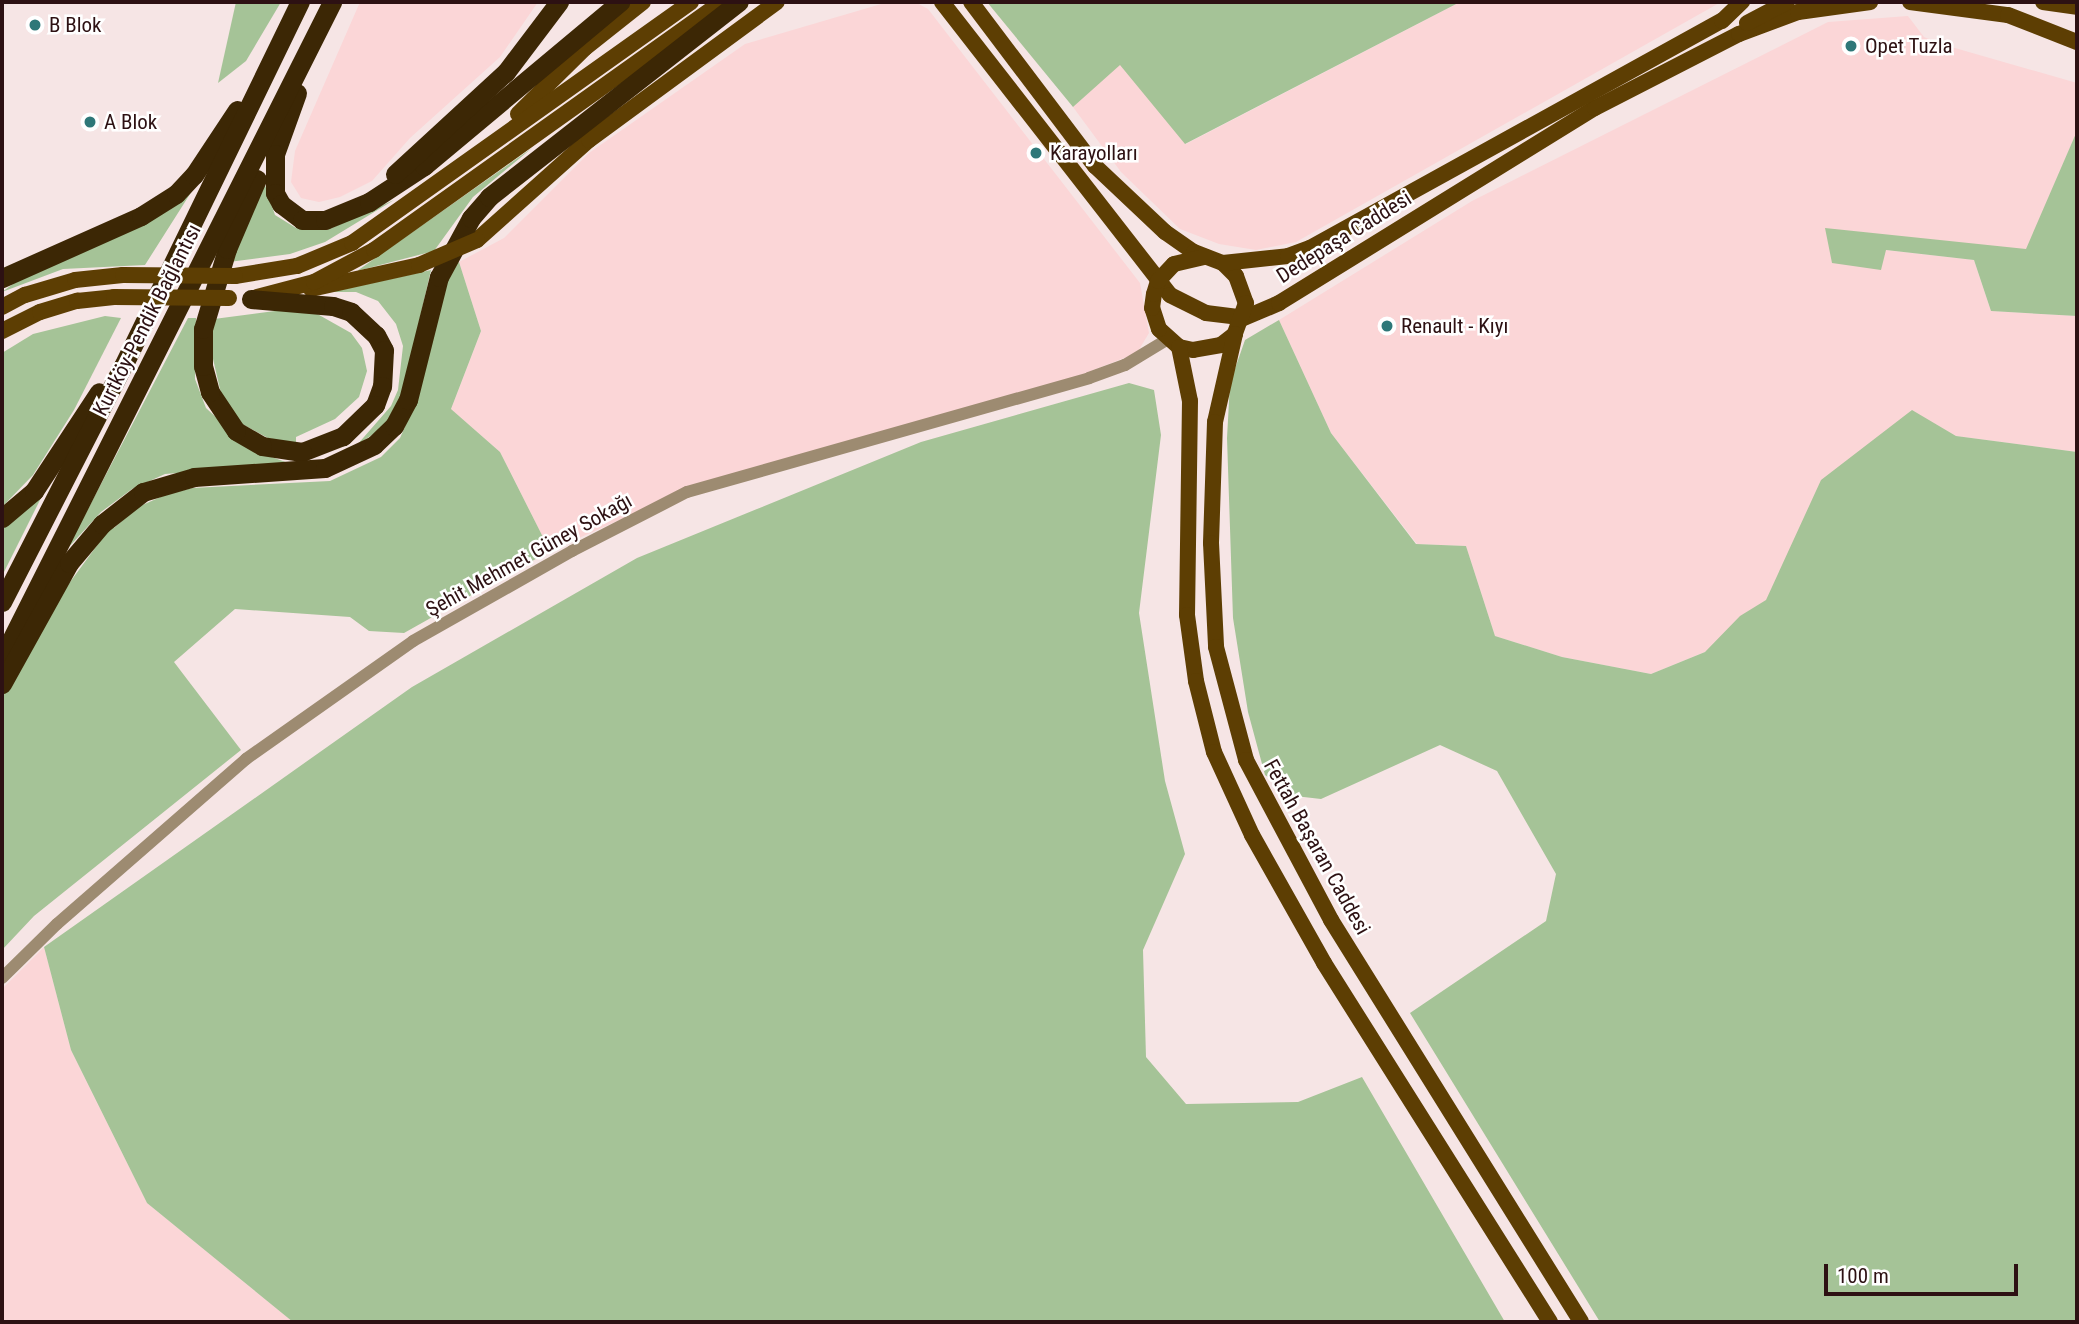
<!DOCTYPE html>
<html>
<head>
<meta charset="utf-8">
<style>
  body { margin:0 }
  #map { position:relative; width:2079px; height:1324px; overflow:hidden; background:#f6e5e5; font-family:"Roboto Condensed",sans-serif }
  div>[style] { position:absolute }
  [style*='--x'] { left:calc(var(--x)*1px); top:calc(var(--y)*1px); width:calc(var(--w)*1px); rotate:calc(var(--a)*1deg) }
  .built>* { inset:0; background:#fbd6d7 }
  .green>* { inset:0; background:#a5c397 }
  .minor>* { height:12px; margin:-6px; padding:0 6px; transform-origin:6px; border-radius:6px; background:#9d8b71 }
  .major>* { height:16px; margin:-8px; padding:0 8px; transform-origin:8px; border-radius:8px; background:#5d3e03 }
  .highway>* { height:19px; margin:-9.5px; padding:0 9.5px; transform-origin:9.5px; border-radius:9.5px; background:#3c2705 }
  .major-bridge>* { height:16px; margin:-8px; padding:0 8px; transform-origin:8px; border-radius:8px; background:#5d3e03 }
  .dots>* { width:19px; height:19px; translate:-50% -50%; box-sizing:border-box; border:4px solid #fff; border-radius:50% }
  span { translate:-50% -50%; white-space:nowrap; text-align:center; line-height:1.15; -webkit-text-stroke:5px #fff; paint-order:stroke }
  .poi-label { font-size:21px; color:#2d1113 }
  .left { translate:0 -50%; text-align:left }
  .street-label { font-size:21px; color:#2d1113 }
  .frame { position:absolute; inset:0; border:4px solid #2d1113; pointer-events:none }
  .scale { position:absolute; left:1824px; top:1264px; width:194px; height:32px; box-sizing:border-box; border:4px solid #2d1113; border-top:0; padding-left:9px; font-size:21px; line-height:24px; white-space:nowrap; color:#2d1113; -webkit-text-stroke:5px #fff; paint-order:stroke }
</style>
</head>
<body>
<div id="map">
  <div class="built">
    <i style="clip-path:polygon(360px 2px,538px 2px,500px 57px,410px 138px,372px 181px,340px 197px,319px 202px,301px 198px,291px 182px,295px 151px)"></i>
    <i style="clip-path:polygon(888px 2px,915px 2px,928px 9px,1140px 283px,1149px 333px,1137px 353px,1078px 376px,682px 492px,550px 551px,500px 452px,451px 409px,481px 331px,459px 262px,504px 238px,589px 153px,745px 44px)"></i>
    <i style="clip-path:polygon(1460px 2px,1721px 2px,1296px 242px,1256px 250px,1219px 244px,1180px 229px,1121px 172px,1073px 107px,1120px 64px,1186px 144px)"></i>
    <i style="clip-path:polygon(1908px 16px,1924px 37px,1941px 44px,2077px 83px,2077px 131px,2027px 249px,1885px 250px,1974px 260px,1991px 311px,2077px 316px,2077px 452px,1956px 436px,1911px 410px,1751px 633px,1651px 674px,1562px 657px,1495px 636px,1466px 546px,1417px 544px,1331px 433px,1279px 320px,1472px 201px,1828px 22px)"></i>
    <i style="clip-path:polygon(44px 947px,71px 1050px,147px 1203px,293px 1322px,2px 1322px,2px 989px)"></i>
  </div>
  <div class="green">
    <i style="clip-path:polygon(236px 2px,281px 2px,246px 61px,218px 83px)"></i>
    <i style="clip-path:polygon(987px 2px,1460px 2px,1185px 144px,1120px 65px,1073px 107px)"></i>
    <i style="clip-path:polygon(2077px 131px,2077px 316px,1991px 311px,1974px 260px,1886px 250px,1881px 270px,1832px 263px,1825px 228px,2026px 249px)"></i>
    <i style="clip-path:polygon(532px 148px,473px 197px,434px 251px,357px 271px)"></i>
    <i style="clip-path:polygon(197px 183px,145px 265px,63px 269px,2px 292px,21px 278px)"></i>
    <i style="clip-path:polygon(265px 185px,275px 215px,296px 228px,327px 230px,394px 200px,325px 242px,290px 254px,229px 262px)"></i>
    <i style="clip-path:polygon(459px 262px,481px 331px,451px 409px,500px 452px,550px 551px,404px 633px,369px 631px,350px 617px,235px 609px,174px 662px,241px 750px,34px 916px,2px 950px,2px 694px,62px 593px,115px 521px,114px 528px,138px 507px,165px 495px,192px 488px,330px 481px,381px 457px,400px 438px,418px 397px,450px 267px)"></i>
    <i style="clip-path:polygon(431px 270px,403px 391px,384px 427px,357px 445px,391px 406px,398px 390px,403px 346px,396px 324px,378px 301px,356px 292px,331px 292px)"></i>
    <i style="clip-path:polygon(305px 307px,351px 333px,362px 348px,367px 371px,359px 397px,335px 419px,296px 437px,296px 444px,268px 438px,242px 424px,223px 402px,210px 346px,214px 319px)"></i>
    <i style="clip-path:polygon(105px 316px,121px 318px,74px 410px,33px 475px,2px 507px,2px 353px,33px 334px)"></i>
    <i style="clip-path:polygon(188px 318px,196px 318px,195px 379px,206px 408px,250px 449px,291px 464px,165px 474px,132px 489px,101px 512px,67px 549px)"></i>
    <i style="clip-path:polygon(1279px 320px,1331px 433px,1416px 544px,1466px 546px,1495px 636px,1562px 657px,1651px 674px,1705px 652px,1740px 616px,1766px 600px,1821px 480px,1912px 410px,1956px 436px,2077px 452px,2077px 1322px,1600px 1322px,1410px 1013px,1546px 921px,1556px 874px,1497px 771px,1440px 745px,1321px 799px,1295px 796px,1265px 775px,1248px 712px,1233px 618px,1227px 438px,1230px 383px,1245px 340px)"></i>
    <i style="clip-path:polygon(1129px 383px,1154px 390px,1161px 435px,1139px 613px,1165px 781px,1185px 854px,1143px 950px,1146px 1057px,1186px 1104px,1298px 1102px,1362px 1077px,1505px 1322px,293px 1322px,147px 1203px,71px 1050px,44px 947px,412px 687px,637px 558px,921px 442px)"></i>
    <i style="clip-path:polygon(46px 488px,2px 576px,2px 526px)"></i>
  </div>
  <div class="minor">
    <i style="--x:2;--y:978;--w:77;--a:-44.5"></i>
    <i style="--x:57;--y:924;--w:251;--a:-41.1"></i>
    <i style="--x:246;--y:759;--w:204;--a:-35.2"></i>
    <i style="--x:413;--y:641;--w:183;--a:-29.5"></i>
    <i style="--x:572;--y:551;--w:129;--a:-27.2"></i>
    <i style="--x:687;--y:492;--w:418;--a:-15.8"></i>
    <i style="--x:1089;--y:378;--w:38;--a:-20"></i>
    <i style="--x:1125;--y:365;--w:50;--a:-31.2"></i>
  </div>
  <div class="major">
    <i style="--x:942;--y:2;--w:371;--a:52.1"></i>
    <i style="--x:1170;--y:295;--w:40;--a:26.6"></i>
    <i style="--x:1206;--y:313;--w:38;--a:7"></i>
    <i style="--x:1244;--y:318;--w:38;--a:-23"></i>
    <i style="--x:1279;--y:303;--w:371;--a:-31.7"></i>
    <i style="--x:1595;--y:108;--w:162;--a:-27.2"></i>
    <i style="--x:1739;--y:34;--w:63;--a:-20.4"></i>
    <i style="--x:1798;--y:12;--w:73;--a:-7.9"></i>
    <i style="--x:971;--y:2;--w:206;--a:52.9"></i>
    <i style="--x:1095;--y:166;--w:96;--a:43.3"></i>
    <i style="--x:1165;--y:232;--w:35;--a:35"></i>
    <i style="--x:1194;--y:252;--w:31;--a:21"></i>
    <i style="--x:1223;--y:263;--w:18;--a:45"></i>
    <i style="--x:1236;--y:276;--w:29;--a:70"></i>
    <i style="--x:1246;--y:303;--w:33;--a:110"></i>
    <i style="--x:1235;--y:334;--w:18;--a:142"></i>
    <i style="--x:1221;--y:345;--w:28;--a:170"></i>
    <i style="--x:1193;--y:350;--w:14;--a:-168"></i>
    <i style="--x:1179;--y:347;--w:27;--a:-138"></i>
    <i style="--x:1159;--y:329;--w:22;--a:-108"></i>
    <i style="--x:1152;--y:308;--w:14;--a:-82"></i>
    <i style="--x:1154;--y:294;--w:14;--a:-73"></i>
    <i style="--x:1158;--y:281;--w:23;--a:-47"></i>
    <i style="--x:1174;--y:264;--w:32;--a:-13"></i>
    <i style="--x:1910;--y:2;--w:99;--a:7.6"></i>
    <i style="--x:2008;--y:15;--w:74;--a:21.4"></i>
    <i style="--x:2043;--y:2;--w:34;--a:8"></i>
    <i style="--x:1747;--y:23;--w:45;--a:-27.7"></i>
    <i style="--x:518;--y:114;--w:94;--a:-44.6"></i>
    <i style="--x:585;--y:48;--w:74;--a:-38.4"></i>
    <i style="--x:477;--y:240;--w:150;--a:-41.8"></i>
    <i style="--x:589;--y:140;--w:233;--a:-36.3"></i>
    <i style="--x:1223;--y:263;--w:65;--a:-6.1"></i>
    <i style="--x:1288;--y:256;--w:23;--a:-20"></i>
    <i style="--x:1310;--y:248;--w:470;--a:-28.9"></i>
    <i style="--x:1722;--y:21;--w:28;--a:-44"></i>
    <i style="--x:235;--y:276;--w:63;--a:-9.2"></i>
    <i style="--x:297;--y:266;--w:60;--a:-22.7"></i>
    <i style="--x:352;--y:243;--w:416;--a:-35.4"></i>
    <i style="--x:311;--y:289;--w:111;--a:-12.5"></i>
    <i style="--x:257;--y:297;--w:59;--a:-14.7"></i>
    <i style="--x:314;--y:282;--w:68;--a:-28.1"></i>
    <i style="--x:374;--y:250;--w:427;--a:-35.5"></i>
    <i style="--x:2;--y:307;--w:26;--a:-28"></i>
    <i style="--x:25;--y:295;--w:52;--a:-16.7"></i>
    <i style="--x:75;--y:280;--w:48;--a:-5.9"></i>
    <i style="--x:2;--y:331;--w:42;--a:-26.6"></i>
    <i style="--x:40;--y:312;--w:39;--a:-17"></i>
    <i style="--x:77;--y:301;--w:37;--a:-6"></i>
    <i style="--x:1235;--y:334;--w:90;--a:102.8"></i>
    <i style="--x:1215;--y:422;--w:121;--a:91.9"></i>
    <i style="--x:1211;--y:543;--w:104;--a:87.2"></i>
    <i style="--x:1216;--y:647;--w:117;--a:75.1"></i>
    <i style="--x:1246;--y:760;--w:181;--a:62"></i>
    <i style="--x:1331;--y:920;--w:473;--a:58.1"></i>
    <i style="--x:1179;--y:347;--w:55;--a:78.5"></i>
    <i style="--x:1190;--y:401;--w:214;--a:90.8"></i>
    <i style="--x:1187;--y:615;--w:67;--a:82.2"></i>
    <i style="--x:1196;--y:681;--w:73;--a:75.8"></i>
    <i style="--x:1214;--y:752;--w:91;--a:65.4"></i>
    <i style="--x:1252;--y:835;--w:147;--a:60.6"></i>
    <i style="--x:1324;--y:963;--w:424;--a:57.8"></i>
  </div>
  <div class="highway">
    <i style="--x:297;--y:93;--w:65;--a:109.8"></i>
    <i style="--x:275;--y:154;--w:39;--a:90"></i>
    <i style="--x:275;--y:193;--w:13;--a:61"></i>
    <i style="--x:281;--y:204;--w:26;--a:37"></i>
    <i style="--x:302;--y:220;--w:23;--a:0"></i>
    <i style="--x:325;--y:220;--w:48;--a:-22.2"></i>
    <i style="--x:369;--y:202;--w:66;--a:-33.2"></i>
    <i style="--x:424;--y:166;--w:256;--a:-39.9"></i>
    <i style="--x:395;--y:174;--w:151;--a:-42.6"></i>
    <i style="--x:506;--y:72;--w:88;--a:-52.9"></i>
    <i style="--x:2;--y:278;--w:152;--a:-24"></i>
    <i style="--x:141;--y:216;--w:41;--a:-32.2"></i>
    <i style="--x:176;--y:194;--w:26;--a:-47"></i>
    <i style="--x:194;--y:175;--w:78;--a:-56.5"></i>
    <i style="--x:251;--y:299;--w:82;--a:4.9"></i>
    <i style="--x:333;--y:306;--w:19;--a:18"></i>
    <i style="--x:351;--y:312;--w:34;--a:43"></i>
    <i style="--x:376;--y:335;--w:17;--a:62"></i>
    <i style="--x:384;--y:350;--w:36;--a:93"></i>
    <i style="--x:382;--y:386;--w:20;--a:110"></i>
    <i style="--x:375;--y:405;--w:45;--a:135.9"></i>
    <i style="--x:343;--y:436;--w:44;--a:158.7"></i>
    <i style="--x:302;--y:452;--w:40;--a:-171.5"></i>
    <i style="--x:262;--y:446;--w:30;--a:-150"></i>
    <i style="--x:236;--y:431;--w:47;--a:-123.7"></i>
    <i style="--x:210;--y:392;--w:27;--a:-105"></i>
    <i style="--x:203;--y:366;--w:37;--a:-90"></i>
    <i style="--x:203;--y:329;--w:84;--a:-73.3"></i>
    <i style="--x:227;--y:249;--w:76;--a:-66.8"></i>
    <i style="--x:2;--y:518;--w:42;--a:-40.2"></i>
    <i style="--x:34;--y:491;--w:118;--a:-56.7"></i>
    <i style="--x:2;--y:602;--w:265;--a:-62.9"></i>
    <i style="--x:123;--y:366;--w:405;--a:-64.1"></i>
    <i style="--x:4;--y:654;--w:730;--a:-63.29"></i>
    <i style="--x:2;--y:684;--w:138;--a:-61"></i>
    <i style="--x:69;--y:563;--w:51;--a:-49.8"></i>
    <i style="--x:102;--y:524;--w:52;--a:-38"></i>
    <i style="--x:143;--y:492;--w:53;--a:-16.4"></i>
    <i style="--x:194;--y:477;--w:131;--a:-3.9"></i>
    <i style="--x:325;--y:468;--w:54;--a:-25.1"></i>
    <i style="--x:374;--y:445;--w:28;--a:-44"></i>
    <i style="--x:394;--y:426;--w:30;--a:-62"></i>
    <i style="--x:408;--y:400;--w:127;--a:-75.9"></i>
    <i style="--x:439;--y:277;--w:67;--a:-61.5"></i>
    <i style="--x:471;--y:218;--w:28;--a:-49"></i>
    <i style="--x:489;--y:197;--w:317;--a:-38"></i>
  </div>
  <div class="major-bridge">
    <i style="--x:419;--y:265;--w:63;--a:-23.3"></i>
    <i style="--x:123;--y:275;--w:112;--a:0.5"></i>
    <i style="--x:114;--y:297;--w:115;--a:0.5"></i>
  </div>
  <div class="dots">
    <i style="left:35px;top:25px;background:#2e7778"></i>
    <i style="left:1851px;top:46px;background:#2e7778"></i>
    <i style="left:90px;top:122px;background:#2e7778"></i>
    <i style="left:1036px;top:153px;background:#2e7778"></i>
    <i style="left:1387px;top:326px;background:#2e7778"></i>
  </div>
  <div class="poi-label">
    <span class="left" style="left:49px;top:25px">B Blok</span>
    <span class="left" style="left:1865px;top:46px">Opet Tuzla</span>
    <span class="left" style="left:104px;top:122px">A Blok</span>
    <span class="left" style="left:1050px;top:153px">Karayolları</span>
    <span class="left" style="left:1401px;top:326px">Renault - Kıyı</span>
  </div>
  <div class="street-label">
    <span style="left:1344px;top:237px;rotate:-32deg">Dedepaşa Caddesi</span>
    <span style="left:147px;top:320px;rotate:-63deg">Kurtköy-Pendik Bağlantısı</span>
    <span style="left:529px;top:555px;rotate:-29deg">Şehit Mehmet Güney Sokağı</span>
    <span style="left:1317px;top:847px;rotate:61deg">Fettah Başaran Caddesi</span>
  </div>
  <div class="frame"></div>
  <div class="scale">100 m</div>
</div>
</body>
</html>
